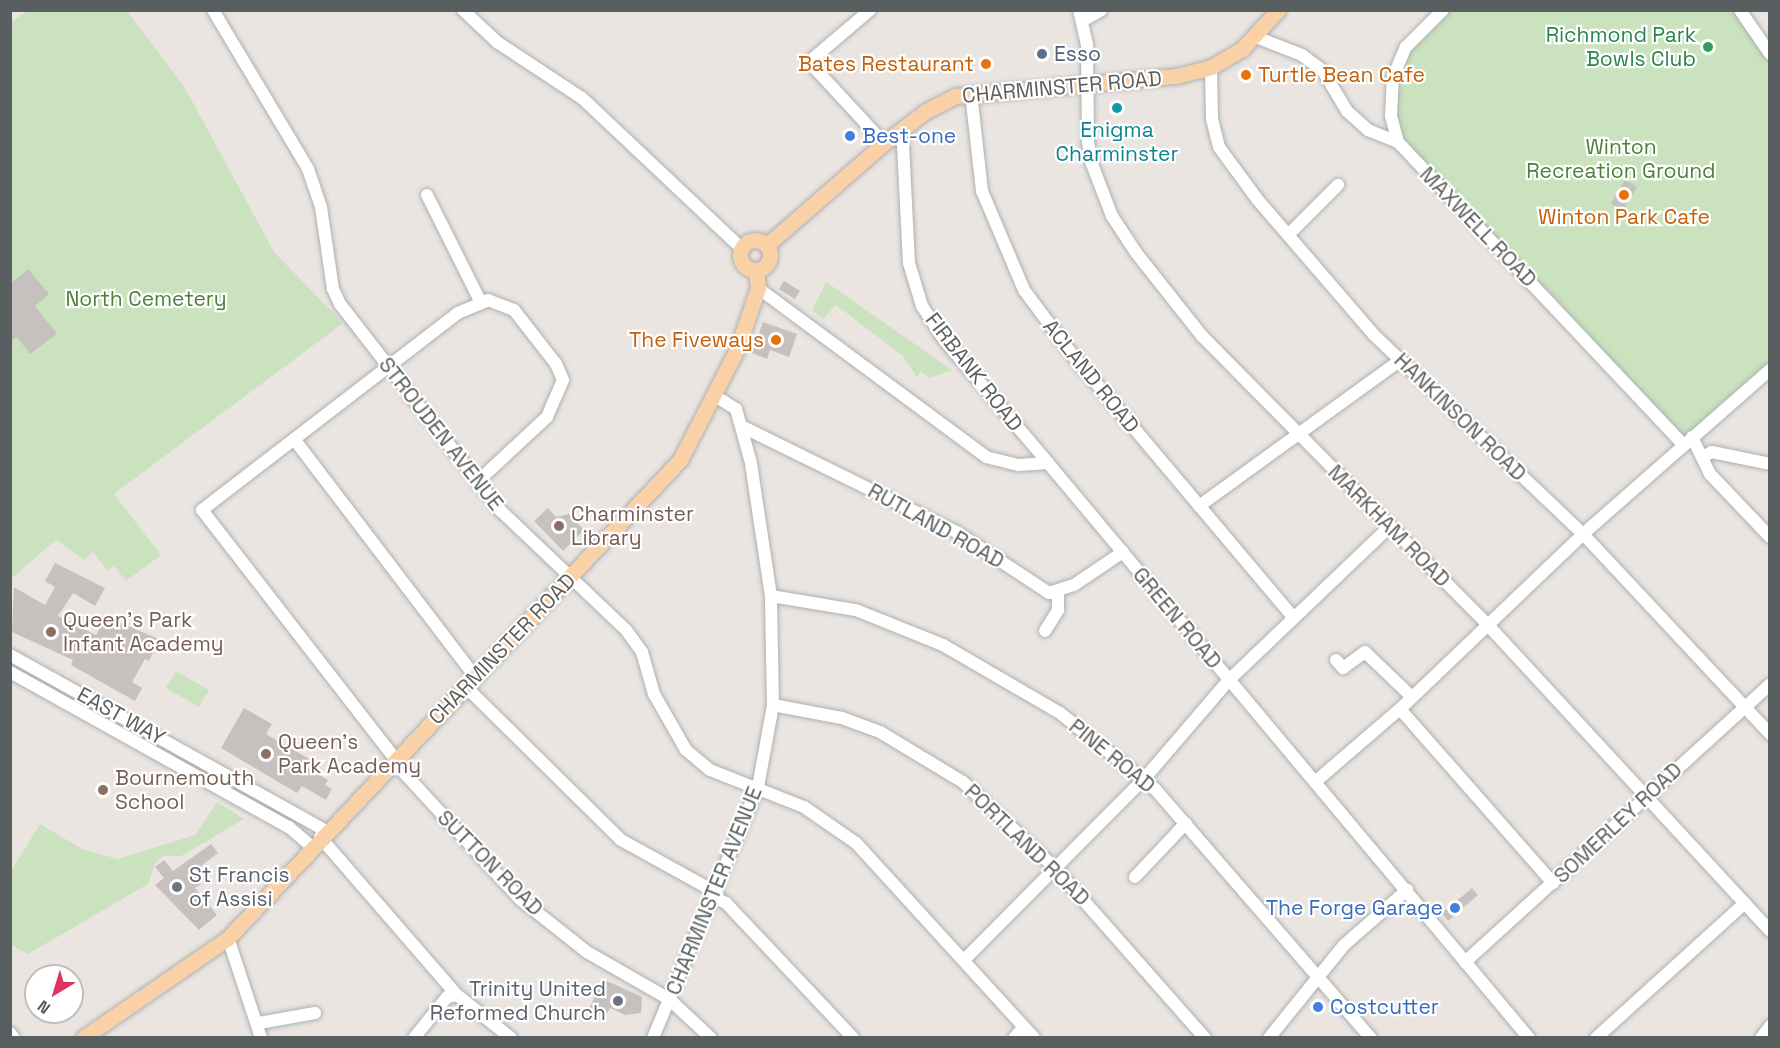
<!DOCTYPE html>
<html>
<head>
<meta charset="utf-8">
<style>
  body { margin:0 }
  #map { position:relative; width:1780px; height:1048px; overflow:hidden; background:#ebe5e1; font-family:"Space Grotesk",sans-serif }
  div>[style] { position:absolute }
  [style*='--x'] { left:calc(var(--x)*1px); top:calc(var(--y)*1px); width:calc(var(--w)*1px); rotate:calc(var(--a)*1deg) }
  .green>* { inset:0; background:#cae2be }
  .building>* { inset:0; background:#c6c0be }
  .roads { filter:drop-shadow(0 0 2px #acb1b3) drop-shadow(0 0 2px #acb1b3) }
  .minor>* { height:12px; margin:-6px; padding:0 6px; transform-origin:6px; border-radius:6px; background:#fff }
  .major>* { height:15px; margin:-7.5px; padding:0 7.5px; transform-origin:7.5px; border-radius:7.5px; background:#fad1a7 }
  .major>.ring { margin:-7.5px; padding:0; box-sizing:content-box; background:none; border:15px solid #fad1a7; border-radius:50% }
  .dots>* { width:16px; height:16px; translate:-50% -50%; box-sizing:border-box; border:3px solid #fff; border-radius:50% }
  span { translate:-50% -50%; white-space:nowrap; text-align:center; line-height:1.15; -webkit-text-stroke:4.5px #fff; paint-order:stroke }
  .leisure-label { font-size:21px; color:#27864d }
  .right { translate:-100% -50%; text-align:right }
  .service-label { font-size:21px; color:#4e5e75 }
  .left { translate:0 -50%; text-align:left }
  .food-label { font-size:21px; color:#c56008 }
  .street-label { font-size:21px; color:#595f61 }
  .culture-label { font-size:21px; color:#0d838f }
  .shop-label { font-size:21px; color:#366cbe }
  .park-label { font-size:21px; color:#4d8138 }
  .education-label { font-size:21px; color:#785e54 }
  .worship-label { font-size:21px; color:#5b616d }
  .frame { position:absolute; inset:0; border:12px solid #595f61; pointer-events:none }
  .north { position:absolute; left:24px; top:964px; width:60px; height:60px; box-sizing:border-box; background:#fff; border:2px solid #bdbfc0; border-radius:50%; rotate:218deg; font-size:16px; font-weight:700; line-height:24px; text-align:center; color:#595f61 }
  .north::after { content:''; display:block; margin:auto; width:21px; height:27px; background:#df3360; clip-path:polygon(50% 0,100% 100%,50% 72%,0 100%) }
</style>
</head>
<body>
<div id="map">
  <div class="green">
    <i style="clip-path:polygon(27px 11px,127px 11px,185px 88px,274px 252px,343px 323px,114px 494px,161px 555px,126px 581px,114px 566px,108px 571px,93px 552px,84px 560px,56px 540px,11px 579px,11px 22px)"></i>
    <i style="clip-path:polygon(1443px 11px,1740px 11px,1769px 54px,1769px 370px,1684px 445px,1394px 139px,1393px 77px,1406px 47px)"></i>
    <i style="clip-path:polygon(826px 282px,952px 370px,930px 378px,921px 371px,917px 377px,903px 356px,836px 305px,823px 319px,812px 310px)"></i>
    <i style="clip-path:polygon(176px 671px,209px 690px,199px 707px,166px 688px)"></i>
    <i style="clip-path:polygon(217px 802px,244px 819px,181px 856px,163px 856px,155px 864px,148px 884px,28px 954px,11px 945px,11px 871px,40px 824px,82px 849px,118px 859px,195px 835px)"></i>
  </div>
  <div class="building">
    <i style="clip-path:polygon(1625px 180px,1637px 187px,1623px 211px,1611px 203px)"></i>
    <i style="clip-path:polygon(28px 269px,49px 294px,35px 306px,57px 334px,30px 354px,17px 337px,10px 342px,10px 284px)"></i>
    <i style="clip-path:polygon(784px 281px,800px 291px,795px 299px,779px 289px)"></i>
    <i style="clip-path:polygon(763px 322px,797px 334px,789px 357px,770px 350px,767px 359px,752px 353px)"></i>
    <i style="clip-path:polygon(548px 508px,556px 517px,569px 514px,584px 530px,563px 551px,534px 521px)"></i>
    <i style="clip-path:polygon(55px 563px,105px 588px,95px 606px,73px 593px,58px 616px,96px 635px,106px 617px,159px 639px,149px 661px,145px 659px,132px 682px,142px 688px,135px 701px,71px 665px,73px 660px,12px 632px,14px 587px,45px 605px,55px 587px,45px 581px)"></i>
    <i style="clip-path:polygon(244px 708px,272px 724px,266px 734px,311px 760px,306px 767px,328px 780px,325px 785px,332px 789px,326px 800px,302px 786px,297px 793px,221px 748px)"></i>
    <i style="clip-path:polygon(211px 844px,218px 853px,192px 873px,201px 884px,195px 888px,217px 915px,199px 930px,155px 885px,164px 878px,155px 867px,164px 860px,173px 871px)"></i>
    <i style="clip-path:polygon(1472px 888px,1478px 895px,1448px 921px,1442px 913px)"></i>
    <i style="clip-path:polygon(603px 979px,642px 997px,641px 1013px,625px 1015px,610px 1008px,605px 1017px,589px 1009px)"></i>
  </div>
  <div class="roads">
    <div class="minor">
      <i style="--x:213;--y:10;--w:185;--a:59.1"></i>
      <i style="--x:308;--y:169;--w:40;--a:71.1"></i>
      <i style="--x:321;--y:207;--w:83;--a:81.7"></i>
      <i style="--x:333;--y:289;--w:17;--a:65"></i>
      <i style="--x:340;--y:304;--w:261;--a:52.2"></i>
      <i style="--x:500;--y:510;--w:174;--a:43.6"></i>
      <i style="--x:626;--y:630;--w:27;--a:54"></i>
      <i style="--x:642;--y:652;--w:44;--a:74.1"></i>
      <i style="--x:654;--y:694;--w:64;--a:60.3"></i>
      <i style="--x:686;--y:750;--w:31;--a:40"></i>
      <i style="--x:710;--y:770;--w:101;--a:21.5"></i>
      <i style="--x:804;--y:807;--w:63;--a:34.7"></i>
      <i style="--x:856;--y:843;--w:264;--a:47.6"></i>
      <i style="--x:463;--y:10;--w:47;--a:43.3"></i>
      <i style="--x:497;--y:42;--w:102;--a:33.4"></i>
      <i style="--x:582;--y:98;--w:219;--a:43.3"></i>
      <i style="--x:870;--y:10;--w:80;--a:139.6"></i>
      <i style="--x:809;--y:62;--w:110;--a:47.2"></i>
      <i style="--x:1079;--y:10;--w:35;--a:77"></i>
      <i style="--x:1087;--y:44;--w:98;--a:89.4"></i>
      <i style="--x:1088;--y:142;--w:22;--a:80"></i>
      <i style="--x:1092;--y:164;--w:56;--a:69"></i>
      <i style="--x:1112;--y:216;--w:45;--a:56.7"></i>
      <i style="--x:1137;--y:254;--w:105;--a:51.6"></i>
      <i style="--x:1202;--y:336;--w:405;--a:45.3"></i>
      <i style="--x:1487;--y:624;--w:418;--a:47.3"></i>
      <i style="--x:1740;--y:10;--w:53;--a:55.7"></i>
      <i style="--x:1084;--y:20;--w:20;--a:-30"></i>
      <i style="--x:1256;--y:37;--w:49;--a:21.4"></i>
      <i style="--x:1302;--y:55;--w:26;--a:37"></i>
      <i style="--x:1323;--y:71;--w:47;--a:59"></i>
      <i style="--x:1347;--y:111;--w:28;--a:42"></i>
      <i style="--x:1368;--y:130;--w:32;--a:22"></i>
      <i style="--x:1398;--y:142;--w:417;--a:46.7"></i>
      <i style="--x:1211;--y:67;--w:52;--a:88.9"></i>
      <i style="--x:1212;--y:119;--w:29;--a:76"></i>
      <i style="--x:1219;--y:147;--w:64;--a:53.8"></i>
      <i style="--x:1257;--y:199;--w:179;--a:49.3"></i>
      <i style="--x:1374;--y:335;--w:289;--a:43.6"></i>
      <i style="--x:1583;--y:534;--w:274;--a:46.9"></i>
      <i style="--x:971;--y:93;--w:99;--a:83.6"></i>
      <i style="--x:982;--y:191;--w:108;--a:67"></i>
      <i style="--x:1024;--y:290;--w:84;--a:53.3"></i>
      <i style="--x:1074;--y:357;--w:341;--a:49.9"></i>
      <i style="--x:898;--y:132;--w:14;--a:69"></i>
      <i style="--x:903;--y:145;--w:118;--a:87.1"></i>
      <i style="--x:909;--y:263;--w:45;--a:73.2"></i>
      <i style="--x:922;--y:306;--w:42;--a:56.7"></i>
      <i style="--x:945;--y:341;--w:160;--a:49.8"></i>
      <i style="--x:1398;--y:142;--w:28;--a:-105"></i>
      <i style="--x:1391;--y:115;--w:38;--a:-87"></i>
      <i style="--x:1393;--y:77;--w:33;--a:-67"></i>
      <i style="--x:1406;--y:47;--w:52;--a:-45"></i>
      <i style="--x:427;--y:195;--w:119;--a:63.4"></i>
      <i style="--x:1288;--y:235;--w:71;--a:-45"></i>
      <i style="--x:758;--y:288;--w:284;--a:36.5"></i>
      <i style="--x:986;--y:457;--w:33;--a:14"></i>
      <i style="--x:1018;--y:465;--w:30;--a:-4"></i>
      <i style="--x:1048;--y:463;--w:750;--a:50.09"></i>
      <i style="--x:743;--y:427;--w:240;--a:26.2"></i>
      <i style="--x:958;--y:533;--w:109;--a:33.4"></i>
      <i style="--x:1049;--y:593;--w:26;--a:-18"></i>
      <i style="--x:1074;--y:585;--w:59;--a:-34"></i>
      <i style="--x:1692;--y:437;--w:41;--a:64.1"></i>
      <i style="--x:1710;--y:474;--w:87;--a:46.4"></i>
      <i style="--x:294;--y:439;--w:300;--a:52.7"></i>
      <i style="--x:1704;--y:456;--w:9;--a:-27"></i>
      <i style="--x:1712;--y:452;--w:59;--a:11.7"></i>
      <i style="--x:1199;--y:506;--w:249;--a:-35.9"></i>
      <i style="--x:771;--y:596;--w:86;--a:9.4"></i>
      <i style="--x:856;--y:610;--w:94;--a:21.9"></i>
      <i style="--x:943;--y:645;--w:135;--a:30.2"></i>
      <i style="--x:1060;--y:713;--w:122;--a:38.7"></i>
      <i style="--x:1155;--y:789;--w:330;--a:49.1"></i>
      <i style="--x:1045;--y:631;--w:25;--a:-58"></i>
      <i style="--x:1058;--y:610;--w:17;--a:-90"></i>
      <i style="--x:10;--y:655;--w:362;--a:29.1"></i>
      <i style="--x:1336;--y:660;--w:11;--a:49"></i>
      <i style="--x:1343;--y:668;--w:27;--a:-36"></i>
      <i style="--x:1365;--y:652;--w:65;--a:43.8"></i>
      <i style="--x:10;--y:672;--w:319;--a:29.1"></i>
      <i style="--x:289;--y:827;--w:29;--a:41"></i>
      <i style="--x:467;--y:688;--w:216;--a:44.6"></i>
      <i style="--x:621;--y:840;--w:110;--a:28.9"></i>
      <i style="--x:773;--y:705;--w:70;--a:10.7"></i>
      <i style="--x:842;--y:718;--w:40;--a:20.2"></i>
      <i style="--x:880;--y:732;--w:97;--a:31.1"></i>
      <i style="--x:963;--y:782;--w:126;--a:43.1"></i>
      <i style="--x:1055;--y:868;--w:227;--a:48.6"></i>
      <i style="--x:1400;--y:709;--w:232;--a:48.7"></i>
      <i style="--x:396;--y:760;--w:316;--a:-127.8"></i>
      <i style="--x:202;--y:510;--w:323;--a:-37.6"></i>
      <i style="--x:458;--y:313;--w:33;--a:-23"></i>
      <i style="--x:488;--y:300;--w:28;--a:21"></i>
      <i style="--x:514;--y:310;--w:68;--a:52.1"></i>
      <i style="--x:556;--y:364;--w:17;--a:66"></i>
      <i style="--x:563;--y:380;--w:40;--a:113.4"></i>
      <i style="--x:547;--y:417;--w:96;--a:137.1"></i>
      <i style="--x:394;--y:762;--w:186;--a:47.4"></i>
      <i style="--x:520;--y:899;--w:85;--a:38.3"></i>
      <i style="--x:587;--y:952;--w:95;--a:29.8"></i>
      <i style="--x:669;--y:999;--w:57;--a:42.9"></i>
      <i style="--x:1315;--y:782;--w:112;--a:-40.7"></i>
      <i style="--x:1400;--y:709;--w:253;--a:-43.7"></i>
      <i style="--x:1583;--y:534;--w:249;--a:-41.3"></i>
      <i style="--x:320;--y:837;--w:209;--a:49.1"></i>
      <i style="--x:457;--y:995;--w:69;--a:38.5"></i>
      <i style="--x:1135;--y:877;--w:74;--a:-46.6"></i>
      <i style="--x:715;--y:898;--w:12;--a:24"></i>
      <i style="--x:726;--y:903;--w:185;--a:46.7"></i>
      <i style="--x:228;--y:938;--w:105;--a:71.7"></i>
      <i style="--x:965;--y:959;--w:254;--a:-45.2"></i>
      <i style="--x:1144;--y:779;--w:130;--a:-49.4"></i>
      <i style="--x:1229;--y:680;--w:223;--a:-43.7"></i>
      <i style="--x:1465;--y:962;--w:413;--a:-42.3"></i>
      <i style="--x:259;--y:1023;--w:57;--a:-10.1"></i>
      <i style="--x:10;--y:1033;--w:6;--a:51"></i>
      <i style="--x:414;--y:1038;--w:53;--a:-51.2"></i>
      <i style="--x:447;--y:997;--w:10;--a:-11"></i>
      <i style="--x:653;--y:1038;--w:272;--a:-67.3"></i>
      <i style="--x:758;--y:787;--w:83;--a:-79.6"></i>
      <i style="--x:773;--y:705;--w:109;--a:-91.1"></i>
      <i style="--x:771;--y:596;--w:134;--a:-98.6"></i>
      <i style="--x:751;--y:463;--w:56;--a:-105.5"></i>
      <i style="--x:736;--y:409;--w:22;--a:-148"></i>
      <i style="--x:1014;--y:1038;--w:15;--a:-48"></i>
      <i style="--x:1269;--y:1038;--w:119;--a:-51.1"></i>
      <i style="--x:1344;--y:945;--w:84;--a:-41.1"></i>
      <i style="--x:1596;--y:1038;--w:201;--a:-42.2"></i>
      <i style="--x:1761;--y:1038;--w:15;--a:-53"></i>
    </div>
    <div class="major">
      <i class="ring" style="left:740px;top:240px;width:15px;height:15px"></i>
      <i style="--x:767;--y:245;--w:155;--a:-41.1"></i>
      <i style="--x:884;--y:143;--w:53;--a:-37.3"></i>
      <i style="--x:926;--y:111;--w:33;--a:-27"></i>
      <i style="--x:955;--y:96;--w:222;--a:-5.2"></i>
      <i style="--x:1176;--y:76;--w:36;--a:-14"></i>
      <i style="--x:1211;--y:67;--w:36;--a:-30"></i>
      <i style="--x:1242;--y:49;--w:53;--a:-47.3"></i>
      <i style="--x:83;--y:1038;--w:176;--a:-34.6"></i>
      <i style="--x:228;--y:938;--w:658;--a:-46.6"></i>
      <i style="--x:680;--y:460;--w:125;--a:-62.8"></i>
      <i style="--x:737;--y:349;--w:65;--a:-71"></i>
      <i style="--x:758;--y:288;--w:18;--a:-96"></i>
    </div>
  </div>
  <div class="dots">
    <i style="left:1708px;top:47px;background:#2e9e5b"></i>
    <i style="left:1042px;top:54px;background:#5c6f8a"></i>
    <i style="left:986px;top:64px;background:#e8710a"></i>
    <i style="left:1246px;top:75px;background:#e8710a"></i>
    <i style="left:1117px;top:108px;background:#0f9aa8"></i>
    <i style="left:850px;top:136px;background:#3f7fe0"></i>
    <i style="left:1624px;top:195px;background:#e8710a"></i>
    <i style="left:776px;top:340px;background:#e8710a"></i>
    <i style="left:559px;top:526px;background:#8d6e63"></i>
    <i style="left:51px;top:632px;background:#8d6e63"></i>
    <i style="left:266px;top:754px;background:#8d6e63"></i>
    <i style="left:103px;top:790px;background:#8d6e63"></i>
    <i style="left:177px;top:887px;background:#6b7280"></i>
    <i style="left:1455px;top:908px;background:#3f7fe0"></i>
    <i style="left:618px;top:1001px;background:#6b7280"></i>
    <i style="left:1318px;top:1007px;background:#3f7fe0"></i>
  </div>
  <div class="leisure-label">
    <span class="right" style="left:1696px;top:47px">Richmond Park<br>Bowls Club</span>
  </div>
  <div class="service-label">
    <span class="left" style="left:1054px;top:54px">Esso</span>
  </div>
  <div class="food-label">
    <span class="right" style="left:974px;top:64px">Bates Restaurant</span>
    <span class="left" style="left:1258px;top:75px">Turtle Bean Cafe</span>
    <span style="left:1624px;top:217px">Winton Park Cafe</span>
    <span class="right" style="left:764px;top:340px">The Fiveways</span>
  </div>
  <div class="street-label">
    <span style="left:1062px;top:87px;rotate:-5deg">CHARMINSTER ROAD</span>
    <span style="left:1478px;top:227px;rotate:46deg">MAXWELL ROAD</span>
    <span style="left:974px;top:372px;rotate:52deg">FIRBANK ROAD</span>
    <span style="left:1091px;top:376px;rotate:51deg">ACLAND ROAD</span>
    <span style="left:1460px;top:417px;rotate:44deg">HANKINSON ROAD</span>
    <span style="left:441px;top:434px;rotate:52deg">STROUDEN AVENUE</span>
    <span style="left:936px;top:526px;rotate:29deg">RUTLAND ROAD</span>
    <span style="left:1389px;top:526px;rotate:45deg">MARKHAM ROAD</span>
    <span style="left:1177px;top:618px;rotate:50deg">GREEN ROAD</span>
    <span style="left:502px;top:649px;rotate:-46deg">CHARMINSTER ROAD</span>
    <span style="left:121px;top:716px;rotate:29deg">EAST WAY</span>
    <span style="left:1112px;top:756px;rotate:39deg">PINE ROAD</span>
    <span style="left:1618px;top:823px;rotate:-43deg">SOMERLEY ROAD</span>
    <span style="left:1027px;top:845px;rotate:44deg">PORTLAND ROAD</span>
    <span style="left:490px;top:863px;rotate:45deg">SUTTON ROAD</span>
    <span style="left:714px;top:891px;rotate:-68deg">CHARMINSTER AVENUE</span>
  </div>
  <div class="culture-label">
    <span style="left:1117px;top:142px">Enigma<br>Charminster</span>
  </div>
  <div class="shop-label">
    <span class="left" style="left:862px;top:136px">Best-one</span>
    <span class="right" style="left:1443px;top:908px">The Forge Garage</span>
    <span class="left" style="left:1330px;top:1007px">Costcutter</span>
  </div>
  <div class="park-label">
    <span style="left:1621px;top:159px">Winton<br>Recreation Ground</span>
    <span style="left:146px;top:299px">North Cemetery</span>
  </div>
  <div class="education-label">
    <span class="left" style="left:571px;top:526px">Charminster<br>Library</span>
    <span class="left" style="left:63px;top:632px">Queen's Park<br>Infant Academy</span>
    <span class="left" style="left:278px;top:754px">Queen's<br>Park Academy</span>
    <span class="left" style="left:115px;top:790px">Bournemouth<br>School</span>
  </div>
  <div class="worship-label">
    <span class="left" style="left:189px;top:887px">St Francis<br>of Assisi</span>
    <span class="right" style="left:606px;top:1001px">Trinity United<br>Reformed Church</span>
  </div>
  <div class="frame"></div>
  <div class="north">N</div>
</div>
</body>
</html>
